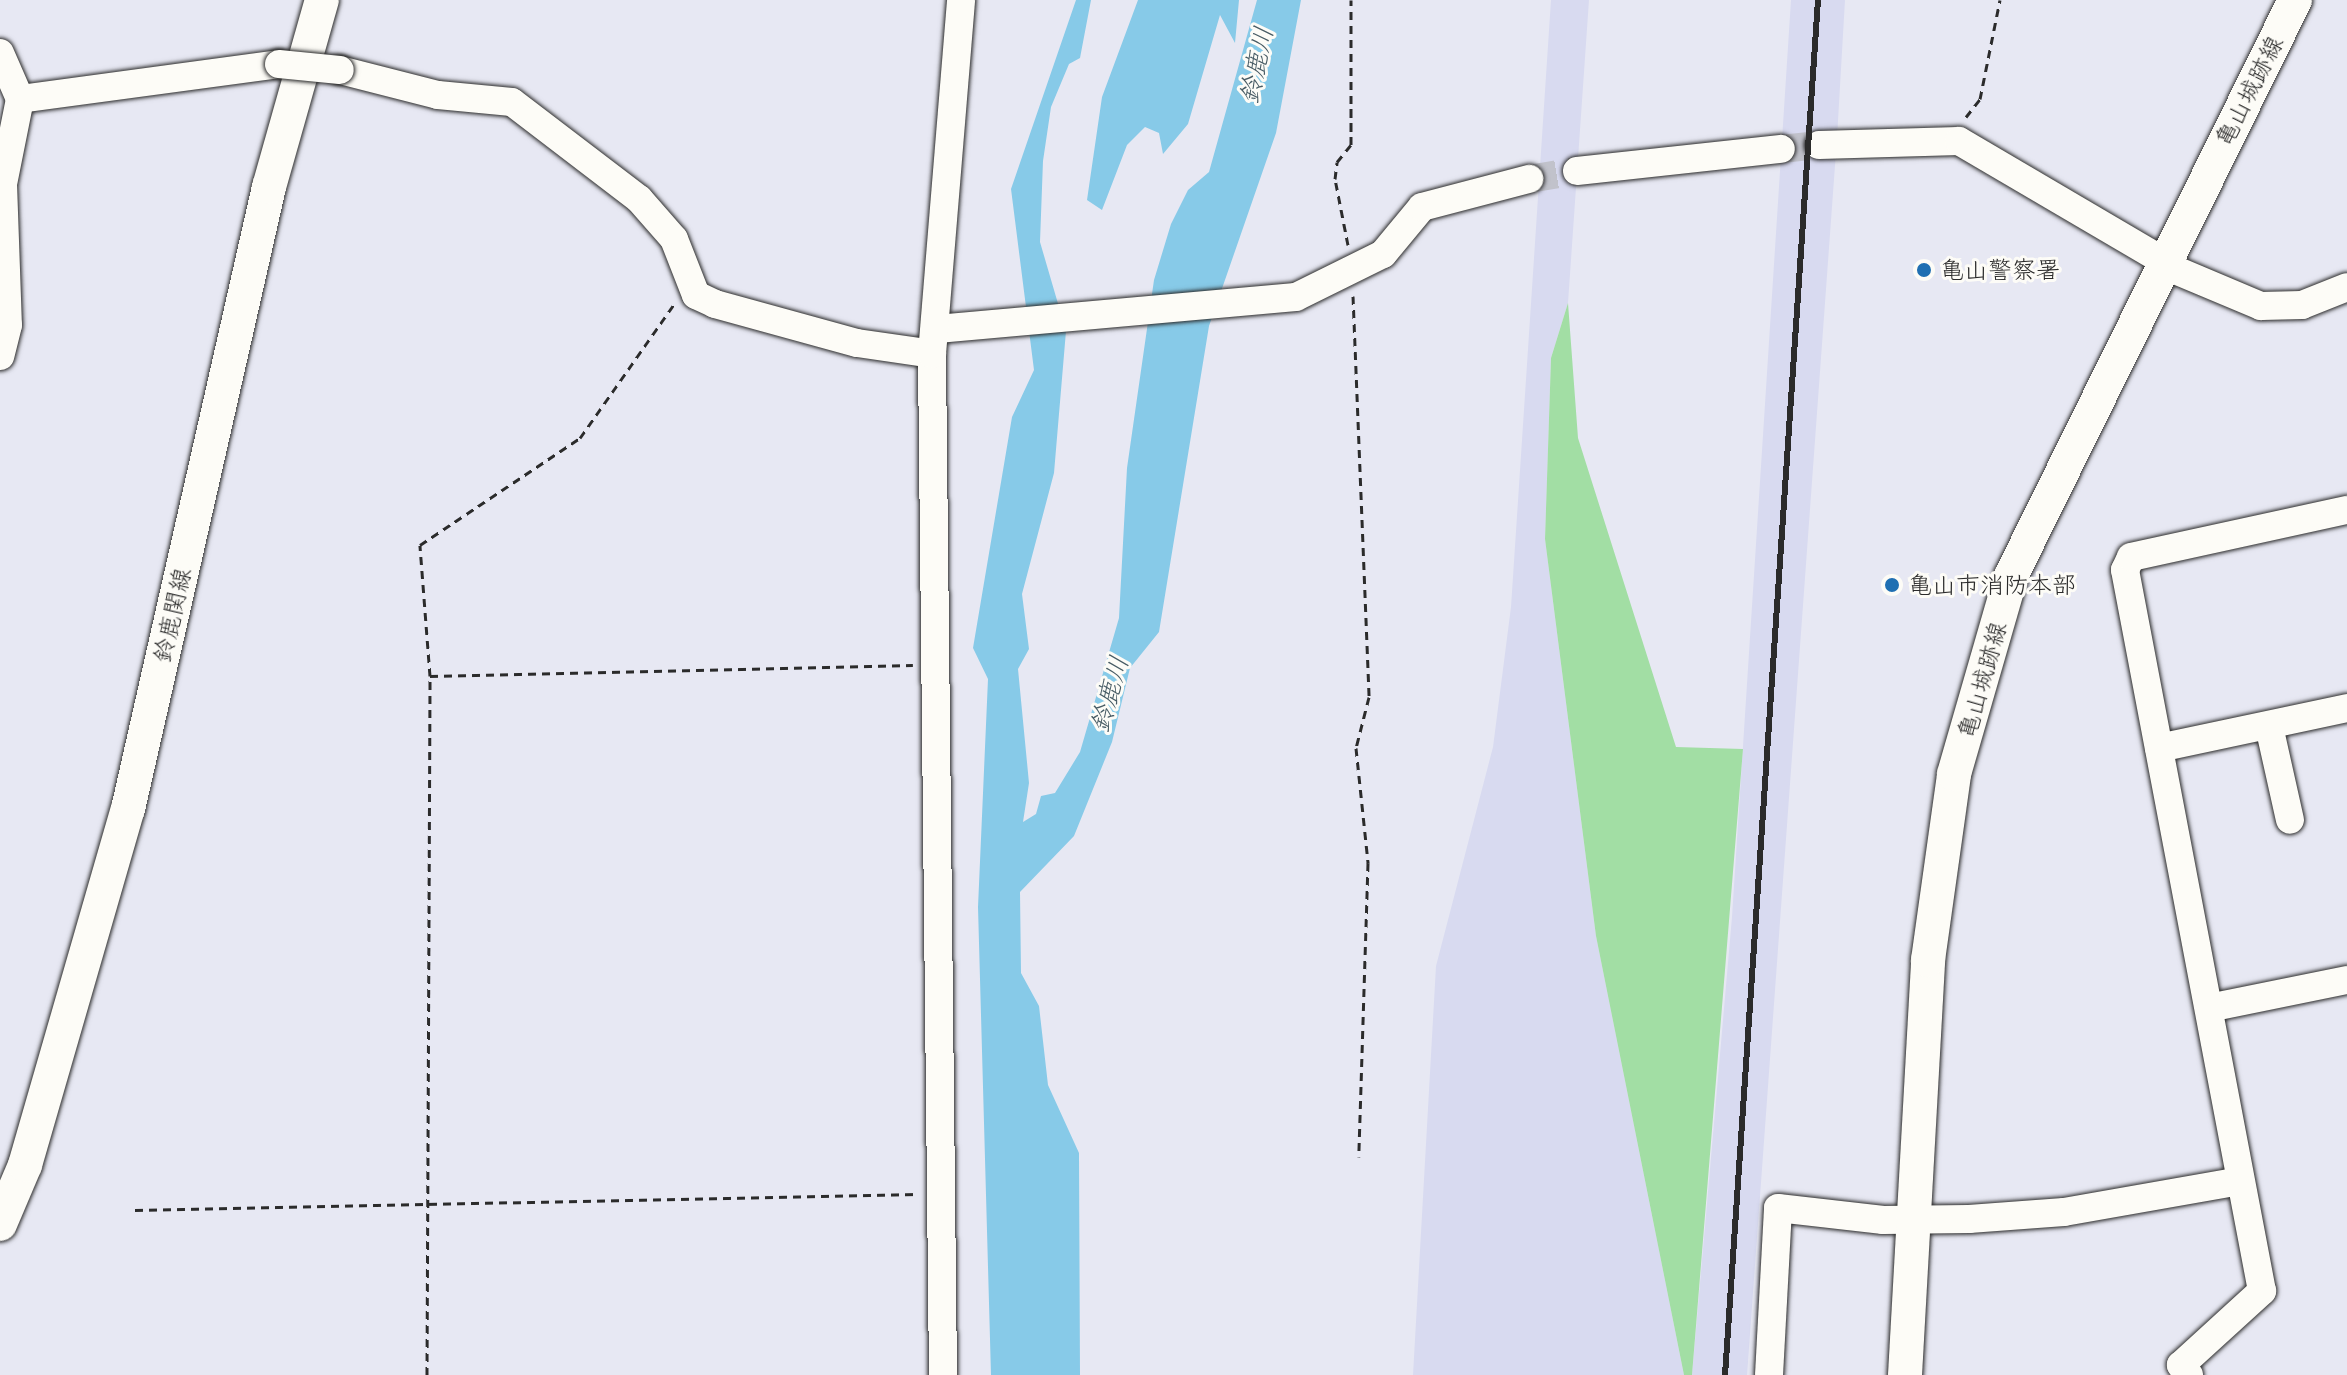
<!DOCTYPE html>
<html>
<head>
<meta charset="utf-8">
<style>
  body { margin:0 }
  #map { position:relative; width:2347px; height:1375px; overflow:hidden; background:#e7e8f3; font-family:Delius,"Klee One",sans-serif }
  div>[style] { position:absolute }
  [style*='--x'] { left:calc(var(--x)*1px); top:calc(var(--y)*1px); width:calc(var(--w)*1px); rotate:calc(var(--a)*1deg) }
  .built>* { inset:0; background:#d8daf0 }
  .green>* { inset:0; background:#a2dea4 }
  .water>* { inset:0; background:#87cae8 }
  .minor-tunnel>* { height:28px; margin-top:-14px; transform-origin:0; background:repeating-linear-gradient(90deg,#c1c2cb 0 28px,transparent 0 42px) }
  .path>* { height:3px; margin-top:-1.5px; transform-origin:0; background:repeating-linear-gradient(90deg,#2b2b2b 0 8px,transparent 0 14px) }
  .roads { filter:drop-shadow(0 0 2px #2b2b2b) drop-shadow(0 0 2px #2b2b2b) }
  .minor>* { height:28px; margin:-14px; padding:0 14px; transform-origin:14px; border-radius:14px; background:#fdfcf7 }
  .major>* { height:34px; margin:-17px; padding:0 17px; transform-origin:17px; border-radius:17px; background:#fdfcf7 }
  .rail>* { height:6px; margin:-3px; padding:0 3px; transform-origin:3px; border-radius:3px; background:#2b2b2b }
  .bridges { filter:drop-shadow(0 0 2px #2b2b2b) drop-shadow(0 0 2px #2b2b2b) }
  .minor-bridge>* { height:28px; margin:-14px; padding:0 14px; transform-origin:14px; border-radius:14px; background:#fdfcf7 }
  .dots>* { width:22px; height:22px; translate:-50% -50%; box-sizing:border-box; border:4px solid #fdfcf7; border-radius:50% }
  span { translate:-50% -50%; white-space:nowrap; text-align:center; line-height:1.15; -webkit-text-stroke:6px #fdfcf7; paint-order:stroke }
  .street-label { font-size:24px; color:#2b2b2b }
  .poi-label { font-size:24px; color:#2b2b2b }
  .left { translate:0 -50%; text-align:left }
  .water-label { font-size:26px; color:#475b64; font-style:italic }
</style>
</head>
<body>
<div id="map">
  <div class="built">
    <i style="clip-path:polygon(1551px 0,1589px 0,1568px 303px,1551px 358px,1545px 539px,1596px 936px,1684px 1375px,1413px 1375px,1436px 966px,1493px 747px,1511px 607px)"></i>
    <i style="clip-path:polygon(1791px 0,1845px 0,1837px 138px,1747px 1375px,1692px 1375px,1732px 917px)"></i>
  </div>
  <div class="green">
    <i style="clip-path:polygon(1568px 303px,1578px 438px,1676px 747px,1743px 749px,1692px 1375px,1684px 1375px,1596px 936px,1545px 539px,1551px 358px)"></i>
  </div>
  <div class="water">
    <i style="clip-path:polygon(1076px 0,1091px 0,1080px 58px,1069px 64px,1051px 107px,1043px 161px,1040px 242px,1066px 331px,1054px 473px,1022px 594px,1029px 649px,1018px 669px,1029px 783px,1023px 822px,1036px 814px,1041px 796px,1055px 793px,1080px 752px,1119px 618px,1127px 468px,1154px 280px,1171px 224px,1188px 190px,1209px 172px,1257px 0,1301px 0,1276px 133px,1209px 326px,1159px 632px,1130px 668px,1112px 742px,1074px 836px,1020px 892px,1021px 973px,1039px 1006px,1048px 1085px,1079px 1153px,1080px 1375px,991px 1375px,978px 907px,988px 679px,973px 648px,1012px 417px,1034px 370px,1011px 189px)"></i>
    <i style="clip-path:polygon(1138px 0,1239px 0,1235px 43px,1220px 15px,1188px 124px,1163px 154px,1159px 133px,1145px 127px,1127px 145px,1102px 210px,1087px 200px,1102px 97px)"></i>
  </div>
  <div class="minor-tunnel">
    <i style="--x:1781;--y:149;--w:38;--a:-6"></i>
    <i style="--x:1529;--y:179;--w:49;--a:-9.5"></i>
  </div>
  <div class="path">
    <i style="--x:1966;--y:117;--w:23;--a:-52"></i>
    <i style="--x:1980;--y:99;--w:101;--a:-78.6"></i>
    <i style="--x:1348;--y:245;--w:67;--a:-101.1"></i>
    <i style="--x:1335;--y:179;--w:17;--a:-83"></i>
    <i style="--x:1337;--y:162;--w:22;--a:-51"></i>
    <i style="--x:1351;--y:145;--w:145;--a:-90"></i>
    <i style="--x:1353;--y:296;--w:401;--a:87.7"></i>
    <i style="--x:1369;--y:697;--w:53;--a:104.3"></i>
    <i style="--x:1356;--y:748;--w:116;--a:84"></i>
    <i style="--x:1368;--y:863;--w:294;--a:91.8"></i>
    <i style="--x:430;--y:676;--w:483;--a:-1.3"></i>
    <i style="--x:135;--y:1210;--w:783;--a:-1.17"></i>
    <i style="--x:427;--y:1375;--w:699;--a:-89.75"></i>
    <i style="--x:430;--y:676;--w:131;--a:-94.4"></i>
    <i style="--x:420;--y:545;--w:192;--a:-33.8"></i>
    <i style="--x:580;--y:438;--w:165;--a:-54.9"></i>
  </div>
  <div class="roads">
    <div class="minor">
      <i style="--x:0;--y:53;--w:50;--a:66.5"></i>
      <i style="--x:20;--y:99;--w:87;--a:101.3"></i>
      <i style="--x:3;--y:184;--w:141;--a:88"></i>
      <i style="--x:8;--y:325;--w:32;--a:104"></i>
      <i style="--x:340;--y:70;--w:101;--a:14.3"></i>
      <i style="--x:438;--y:95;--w:74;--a:5.4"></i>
      <i style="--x:512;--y:102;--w:160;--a:37.4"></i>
      <i style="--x:639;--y:199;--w:53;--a:48.8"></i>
      <i style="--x:674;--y:239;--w:60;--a:68.6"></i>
      <i style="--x:696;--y:295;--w:21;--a:25"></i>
      <i style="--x:715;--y:304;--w:147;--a:15.4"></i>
      <i style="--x:857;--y:343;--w:76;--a:8.3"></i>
      <i style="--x:20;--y:99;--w:261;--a:-7.7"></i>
      <i style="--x:1819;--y:145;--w:140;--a:-1.6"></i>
      <i style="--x:1959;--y:141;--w:235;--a:30.4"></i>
      <i style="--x:1577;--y:171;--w:205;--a:-6.2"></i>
      <i style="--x:2180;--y:272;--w:88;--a:22.8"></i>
      <i style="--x:2261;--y:306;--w:41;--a:-1.4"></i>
      <i style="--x:2302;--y:305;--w:48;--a:-21.8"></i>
      <i style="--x:937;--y:329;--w:360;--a:-5.1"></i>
      <i style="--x:1296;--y:297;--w:97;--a:-26.3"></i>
      <i style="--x:1383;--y:254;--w:61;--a:-50.3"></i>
      <i style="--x:1422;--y:207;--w:111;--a:-14.7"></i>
      <i style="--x:2269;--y:726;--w:96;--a:77.4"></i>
      <i style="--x:2159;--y:748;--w:192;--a:-12"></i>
      <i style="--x:2209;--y:1008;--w:141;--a:-11.5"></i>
      <i style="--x:943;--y:1375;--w:1021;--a:-90.62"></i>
      <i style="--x:932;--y:354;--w:355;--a:-85.3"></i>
      <i style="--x:1769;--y:1375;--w:167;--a:-86.9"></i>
      <i style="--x:1778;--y:1208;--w:106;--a:6.5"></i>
      <i style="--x:1883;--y:1220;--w:86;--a:-0.7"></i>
      <i style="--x:1969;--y:1219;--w:95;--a:-4.2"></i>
      <i style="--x:2064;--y:1212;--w:179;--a:-10"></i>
      <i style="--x:2189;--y:1375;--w:13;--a:-129"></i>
      <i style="--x:2181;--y:1365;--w:110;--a:-42.4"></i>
      <i style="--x:2262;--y:1291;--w:734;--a:-100.76"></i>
      <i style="--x:2125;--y:570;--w:14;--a:-65"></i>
      <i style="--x:2131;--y:557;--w:221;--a:-12.3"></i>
    </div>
    <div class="major">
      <i style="--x:0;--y:1224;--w:64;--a:-67"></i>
      <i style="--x:25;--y:1165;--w:371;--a:-73.9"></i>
      <i style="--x:128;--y:809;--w:638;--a:-77.23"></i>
      <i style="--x:269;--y:187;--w:194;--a:-74.2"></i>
      <i style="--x:1905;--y:1375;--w:416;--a:-86.8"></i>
      <i style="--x:1928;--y:960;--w:188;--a:-82"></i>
      <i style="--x:1954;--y:774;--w:206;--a:-73.9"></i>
      <i style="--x:2011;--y:576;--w:642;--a:-63.75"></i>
    </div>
  </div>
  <div class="rail">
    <i style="--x:1725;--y:1375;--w:1378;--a:-86.13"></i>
  </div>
  <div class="bridges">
    <div class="minor-bridge">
      <i style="--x:279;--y:64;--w:61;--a:5.6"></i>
    </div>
  </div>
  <div class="dots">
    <i style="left:1924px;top:270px;background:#1f6fb2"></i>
    <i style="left:1892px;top:585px;background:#1f6fb2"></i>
  </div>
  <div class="street-label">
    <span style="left:2249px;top:91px;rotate:-63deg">亀山城跡線</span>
    <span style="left:172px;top:615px;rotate:-77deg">鈴鹿関線</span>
    <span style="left:1982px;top:680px;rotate:-74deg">亀山城跡線</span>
  </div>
  <div class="poi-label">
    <span class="left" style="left:1940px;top:270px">亀山警察署</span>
    <span class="left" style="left:1908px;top:585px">亀山市消防本部</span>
  </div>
  <div class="water-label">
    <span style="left:1256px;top:65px;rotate:-78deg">鈴鹿川</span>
    <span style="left:1109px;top:694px;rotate:-74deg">鈴鹿川</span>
  </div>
</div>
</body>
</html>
